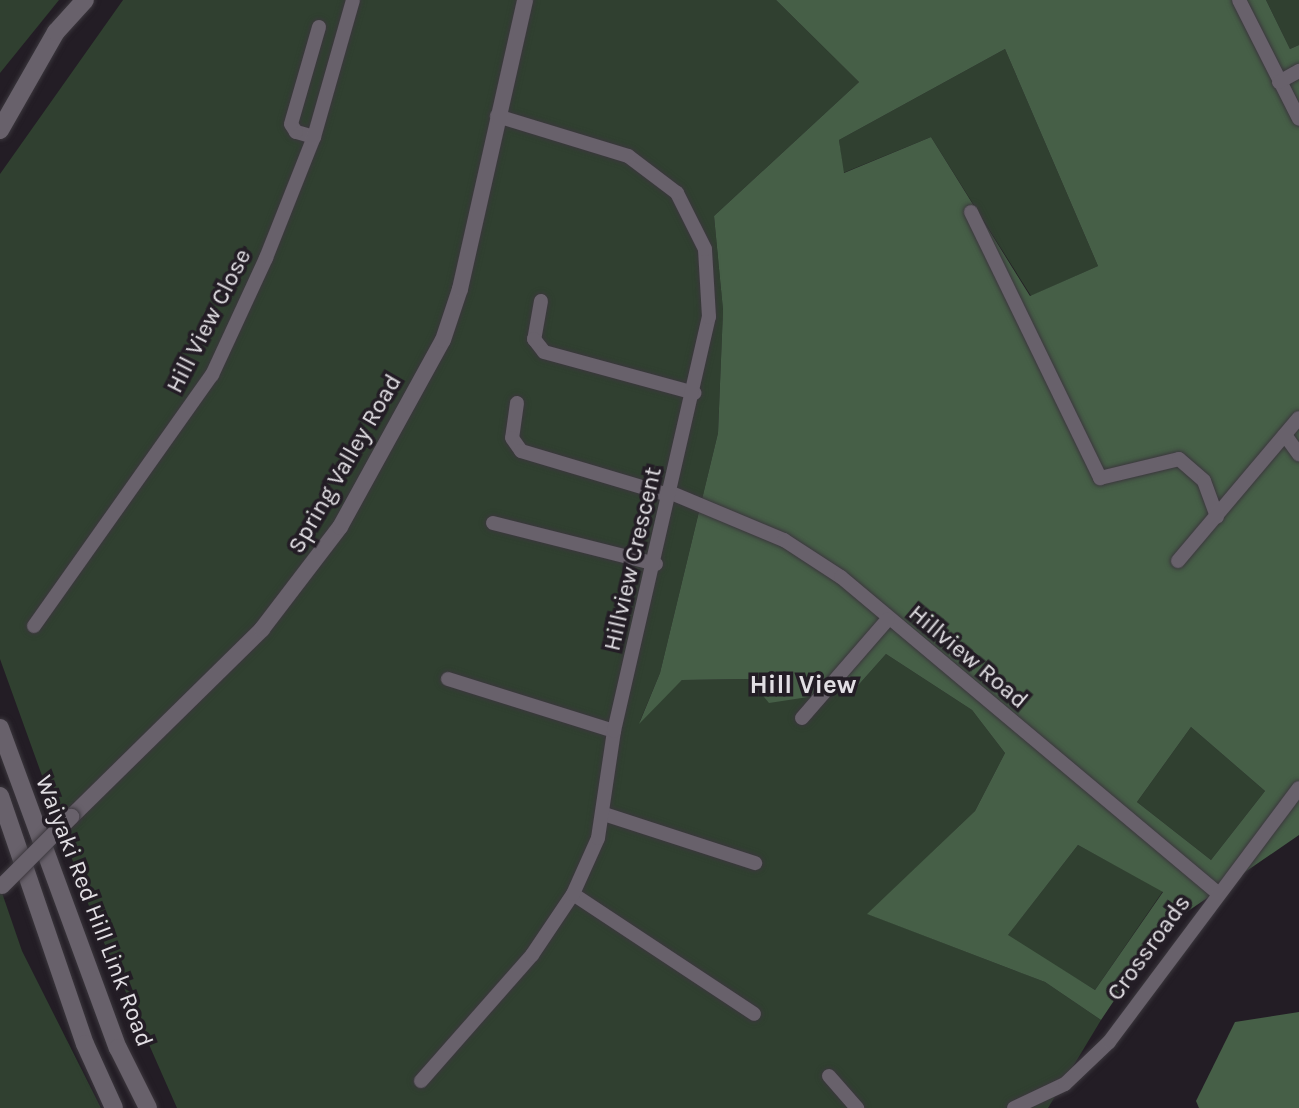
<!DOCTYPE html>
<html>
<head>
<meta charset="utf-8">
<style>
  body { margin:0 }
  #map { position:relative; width:1299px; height:1108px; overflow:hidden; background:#231d25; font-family:Karla,sans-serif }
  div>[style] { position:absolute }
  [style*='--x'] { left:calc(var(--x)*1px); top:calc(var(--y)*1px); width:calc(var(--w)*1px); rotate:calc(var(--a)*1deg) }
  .green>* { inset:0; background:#304030 }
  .forest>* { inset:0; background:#465f47 }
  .roads { filter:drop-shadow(0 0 2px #3b373d) drop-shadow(0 0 2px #3b373d) }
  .minor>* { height:14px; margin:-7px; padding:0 7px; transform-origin:7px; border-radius:7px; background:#68616b }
  .tertiary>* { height:16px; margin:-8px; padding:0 8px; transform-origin:8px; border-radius:8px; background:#68616b }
  .secondary>* { height:18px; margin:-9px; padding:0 9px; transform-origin:9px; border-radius:9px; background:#68616b }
  .bridges { filter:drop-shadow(0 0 2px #3b373d) drop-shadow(0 0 2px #3b373d) }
  .tertiary-bridge>* { height:16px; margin:-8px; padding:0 8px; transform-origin:8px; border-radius:8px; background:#68616b }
  span { translate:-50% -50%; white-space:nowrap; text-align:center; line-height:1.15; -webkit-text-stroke:7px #231d25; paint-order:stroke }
  .street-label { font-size:24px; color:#e2dfe4 }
  .neighbourhood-label { font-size:26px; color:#e2dfe4; font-weight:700 }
</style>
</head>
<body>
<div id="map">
  <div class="green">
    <i style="clip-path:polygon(0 0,59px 0,0 73px)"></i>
    <i style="clip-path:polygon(123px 0,776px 0,859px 82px,714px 216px,723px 310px,718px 433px,660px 673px,640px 721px,682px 680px,749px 679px,854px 690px,886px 654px,972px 710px,1005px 753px,975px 811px,868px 914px,1045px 982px,1101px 1020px,1048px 1108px,177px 1108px,94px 920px,0 659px,0 174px)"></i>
    <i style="clip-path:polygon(1266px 0,1299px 0,1299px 45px,1290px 49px)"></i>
    <i style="clip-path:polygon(1005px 49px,1098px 266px,1031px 296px,931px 137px,843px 173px,839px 140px)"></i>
    <i style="clip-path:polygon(1191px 727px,1265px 791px,1211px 860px,1137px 802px)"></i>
    <i style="clip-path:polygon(1078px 845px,1163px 891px,1095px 990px,1007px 936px)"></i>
    <i style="clip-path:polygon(0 887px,22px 951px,101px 1108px,0 1108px)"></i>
  </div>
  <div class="forest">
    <i style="clip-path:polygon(evenodd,776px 0,1266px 0,1290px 49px,1299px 45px,1299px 835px,1162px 929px,1101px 1020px,1045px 982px,867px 914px,975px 811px,1005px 753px,972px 710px,886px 654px,854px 690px,769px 703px,749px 679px,682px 680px,639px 724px,660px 673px,718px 433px,723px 310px,714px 216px,859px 82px,776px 0,1005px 49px,1098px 266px,1030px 296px,931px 137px,844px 173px,839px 140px,1005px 49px,776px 0,1191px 727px,1265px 791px,1211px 860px,1137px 802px,1191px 727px,776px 0,1078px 845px,1163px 892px,1095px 990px,1008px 935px,1078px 845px)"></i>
    <i style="clip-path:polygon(1299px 1012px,1299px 1108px,1199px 1108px,1196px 1101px,1235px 1022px)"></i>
  </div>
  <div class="roads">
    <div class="minor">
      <i style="--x:1239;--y:0;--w:133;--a:63.2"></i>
      <i style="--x:1279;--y:82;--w:23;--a:-29"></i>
      <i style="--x:314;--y:137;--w:19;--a:-164"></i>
      <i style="--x:296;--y:132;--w:9;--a:-122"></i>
      <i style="--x:291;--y:124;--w:101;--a:-73.9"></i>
      <i style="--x:971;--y:212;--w:296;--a:64.1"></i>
      <i style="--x:1100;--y:478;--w:81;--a:-13.5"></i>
      <i style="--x:1179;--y:459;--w:33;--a:41"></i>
      <i style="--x:1204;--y:481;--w:38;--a:70"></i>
      <i style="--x:541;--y:301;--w:39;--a:100"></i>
      <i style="--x:534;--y:339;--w:16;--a:52"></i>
      <i style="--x:544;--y:352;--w:156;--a:15.2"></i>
      <i style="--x:517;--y:403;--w:35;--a:98"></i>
      <i style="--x:512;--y:438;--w:16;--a:55"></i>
      <i style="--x:521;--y:451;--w:154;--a:16.6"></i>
      <i style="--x:1285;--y:435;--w:24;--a:54"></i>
      <i style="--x:669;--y:492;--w:125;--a:22.7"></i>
      <i style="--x:784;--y:540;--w:68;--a:33"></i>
      <i style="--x:841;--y:577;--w:490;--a:40"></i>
      <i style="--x:493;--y:523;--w:168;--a:14.1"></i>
      <i style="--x:1178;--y:561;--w:187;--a:-49.8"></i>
      <i style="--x:34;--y:626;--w:308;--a:-54.7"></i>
      <i style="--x:212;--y:375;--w:129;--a:-65.2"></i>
      <i style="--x:266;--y:258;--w:130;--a:-68.4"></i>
      <i style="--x:314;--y:137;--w:142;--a:-74.1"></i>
      <i style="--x:448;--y:679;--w:174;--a:17.4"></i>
      <i style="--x:802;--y:718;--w:131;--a:-49"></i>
      <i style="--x:604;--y:814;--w:159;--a:18"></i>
      <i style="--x:573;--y:894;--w:217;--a:33.5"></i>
      <i style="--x:829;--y:1076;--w:43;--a:48.8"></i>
      <i style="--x:421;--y:1081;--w:168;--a:-48.6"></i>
      <i style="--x:532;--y:955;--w:73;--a:-56.1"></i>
      <i style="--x:573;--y:894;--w:61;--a:-65.9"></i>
      <i style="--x:598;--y:838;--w:108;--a:-81.5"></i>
      <i style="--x:614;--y:731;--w:425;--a:-77.1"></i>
      <i style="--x:709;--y:317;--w:68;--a:-93.4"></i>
      <i style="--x:705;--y:249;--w:63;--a:-116.6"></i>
      <i style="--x:677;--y:193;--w:61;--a:-142.9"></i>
      <i style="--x:628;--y:156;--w:137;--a:-163"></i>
      <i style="--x:1014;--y:1108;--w:56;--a:-25.2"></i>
      <i style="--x:1065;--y:1084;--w:61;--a:-43.7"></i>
      <i style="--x:1109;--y:1042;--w:317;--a:-53.2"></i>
    </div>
    <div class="tertiary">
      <i style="--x:71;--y:817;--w:268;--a:-44.5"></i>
      <i style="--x:262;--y:629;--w:128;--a:-52.6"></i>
      <i style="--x:340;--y:527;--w:213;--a:-61.2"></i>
      <i style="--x:443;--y:340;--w:54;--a:-71.6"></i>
      <i style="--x:460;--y:289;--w:296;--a:-77.3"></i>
    </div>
    <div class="secondary">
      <i style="--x:0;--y:130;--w:113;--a:-60.3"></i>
      <i style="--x:56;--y:32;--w:43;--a:-47.8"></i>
      <i style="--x:0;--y:728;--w:341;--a:69.8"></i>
      <i style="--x:118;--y:1048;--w:67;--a:63.4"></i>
      <i style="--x:0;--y:796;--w:262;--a:71.1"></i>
      <i style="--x:85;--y:1044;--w:70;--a:65.6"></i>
    </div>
  </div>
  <div class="bridges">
    <div class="tertiary-bridge">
      <i style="--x:2;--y:886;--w:98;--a:-45"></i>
    </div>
  </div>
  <div class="street-label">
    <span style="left:209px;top:321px;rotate:-63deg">Hill View Close</span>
    <span style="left:345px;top:464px;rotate:-60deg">Spring Valley Road</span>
    <span style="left:633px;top:559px;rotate:-77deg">Hillview Crescent</span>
    <span style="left:968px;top:657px;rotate:40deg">Hillview Road</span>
    <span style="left:94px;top:911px;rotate:69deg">Waiyaki Red Hill Link Road</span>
    <span style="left:1149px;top:948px;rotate:-54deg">Crossroads</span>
  </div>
  <div class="neighbourhood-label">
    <span style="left:803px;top:685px">Hill View</span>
  </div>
</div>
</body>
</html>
